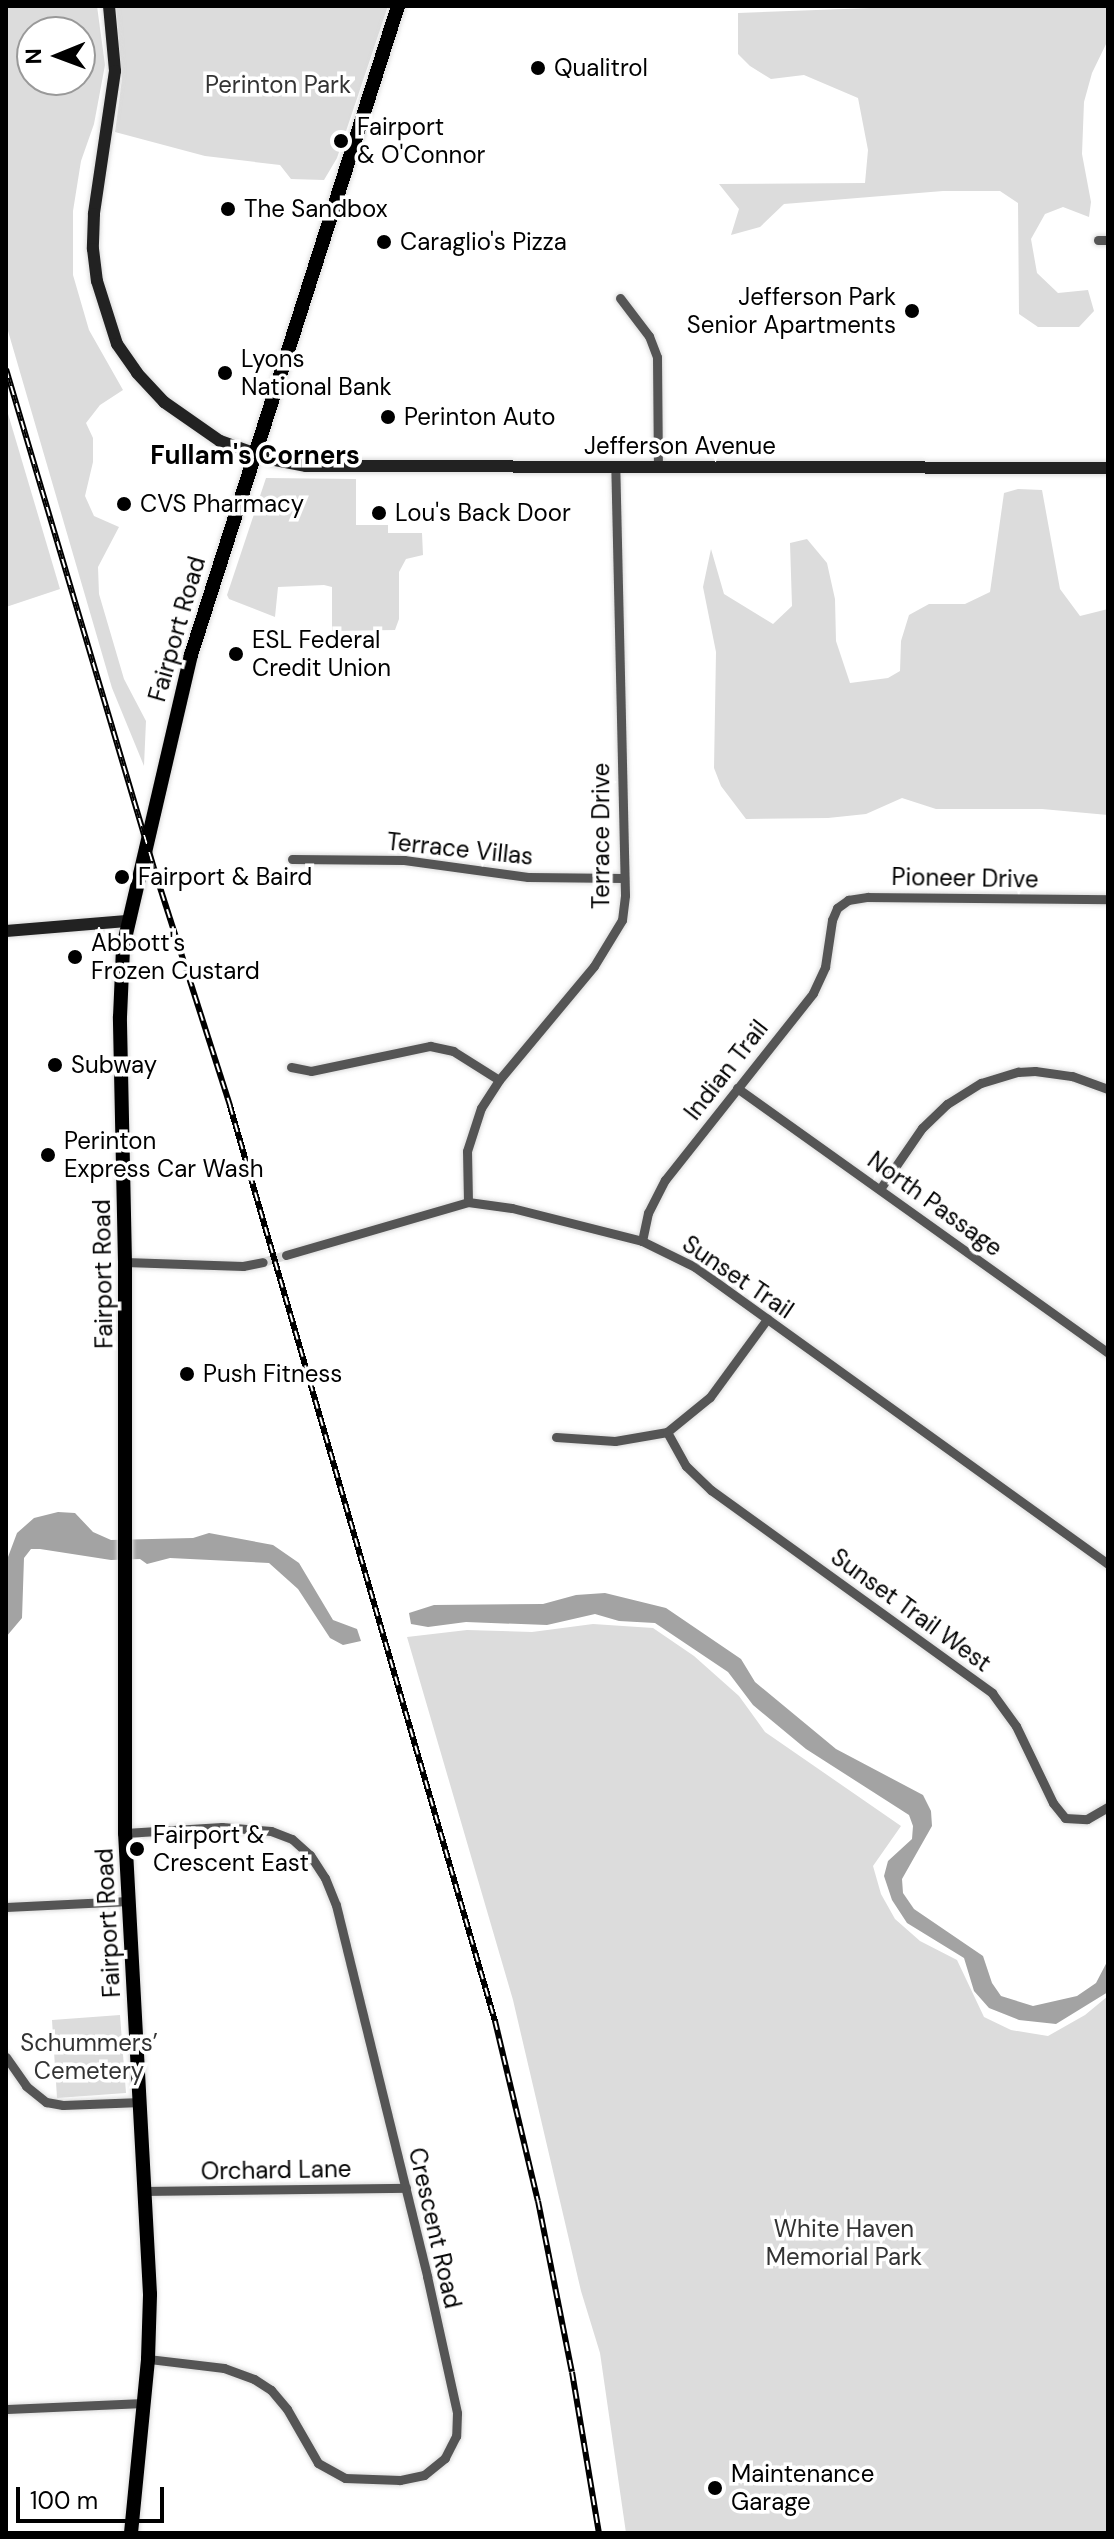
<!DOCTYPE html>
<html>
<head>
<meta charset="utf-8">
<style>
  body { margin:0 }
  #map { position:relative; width:1114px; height:2539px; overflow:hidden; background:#fff; font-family:"DM Sans",sans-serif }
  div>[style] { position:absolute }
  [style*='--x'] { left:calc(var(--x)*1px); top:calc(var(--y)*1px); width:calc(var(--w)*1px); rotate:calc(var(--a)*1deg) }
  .green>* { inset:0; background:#dcdcdc }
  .water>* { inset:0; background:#a3a3a3 }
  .street-tunnel>* { height:9px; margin-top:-4.5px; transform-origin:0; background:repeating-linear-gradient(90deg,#d9d9d9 0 9px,transparent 0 13.5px) }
  .roads { filter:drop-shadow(0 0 2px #dbdbdb) drop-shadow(0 0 2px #dbdbdb) }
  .street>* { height:9px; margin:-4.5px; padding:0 4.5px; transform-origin:4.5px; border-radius:4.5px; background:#555 }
  .secondary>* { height:12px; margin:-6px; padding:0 6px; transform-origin:6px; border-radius:6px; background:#222 }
  .primary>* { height:14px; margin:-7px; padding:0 7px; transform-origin:7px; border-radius:7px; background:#000 }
  .rail>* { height:6px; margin-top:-3px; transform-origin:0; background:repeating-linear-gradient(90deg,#fff 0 9px,#000 0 18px); box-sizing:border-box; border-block:2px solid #000 }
  .dots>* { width:22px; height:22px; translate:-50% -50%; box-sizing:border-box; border:4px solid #fff; border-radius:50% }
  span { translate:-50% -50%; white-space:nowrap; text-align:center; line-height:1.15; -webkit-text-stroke:7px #fff; paint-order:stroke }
  .poi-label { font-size:24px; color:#000 }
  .left { translate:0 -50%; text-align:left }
  .right { translate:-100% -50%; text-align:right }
  .park-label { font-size:24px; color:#333 }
  .street-label { font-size:24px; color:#000 }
  .neighbourhood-label { font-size:26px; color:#000; font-weight:700 }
  .frame { position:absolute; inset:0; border:8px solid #000; pointer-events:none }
  .north { position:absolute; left:16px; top:16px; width:80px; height:80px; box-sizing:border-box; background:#fff; border:2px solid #999; border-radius:50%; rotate:269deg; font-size:22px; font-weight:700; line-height:32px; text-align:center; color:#000 }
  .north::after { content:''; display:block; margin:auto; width:28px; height:36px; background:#000; clip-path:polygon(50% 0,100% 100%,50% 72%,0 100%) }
  .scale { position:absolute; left:16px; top:2487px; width:148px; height:36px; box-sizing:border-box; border:4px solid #000; border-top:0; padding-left:10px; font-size:24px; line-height:28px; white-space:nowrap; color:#000; -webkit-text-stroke:6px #fff; paint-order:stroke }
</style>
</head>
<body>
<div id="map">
  <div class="green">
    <i style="clip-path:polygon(evenodd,6px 6px,97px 6px,105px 65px,94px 124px,81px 161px,73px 211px,73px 275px,89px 330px,123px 390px,100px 405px,86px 423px,93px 438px,93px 462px,85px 496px,94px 516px,119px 527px,98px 567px,99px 594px,124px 679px,146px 721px,144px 766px,112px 688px,6px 324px,6px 6px,32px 32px,80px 32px,80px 80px,32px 80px,32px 32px)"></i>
    <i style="clip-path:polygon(116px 6px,388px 6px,337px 158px,324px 180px,291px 179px,280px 165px,205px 156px,115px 132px,122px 79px)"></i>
    <i style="clip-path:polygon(925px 6px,1108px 6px,1108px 40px,1092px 73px,1084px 102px,1082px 154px,1091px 202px,1089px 217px,1063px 207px,1045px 214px,1031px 239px,1037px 273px,1058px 293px,1088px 290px,1094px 311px,1079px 327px,1038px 327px,1019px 314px,1018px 203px,1000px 191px,943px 191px,784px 204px,760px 227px,731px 235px,739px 209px,719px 184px,865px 183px,868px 150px,858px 98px,804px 75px,771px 79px,750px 66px,738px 54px,738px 13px)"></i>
    <i style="clip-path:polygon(6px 407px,60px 589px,6px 607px)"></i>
    <i style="clip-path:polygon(266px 478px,356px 479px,356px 525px,388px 525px,388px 533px,422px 533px,423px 555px,406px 559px,399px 572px,399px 619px,395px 630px,332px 631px,332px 587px,324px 585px,278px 587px,275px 617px,229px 599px,227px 595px)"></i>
    <i style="clip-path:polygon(1018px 489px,1042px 490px,1060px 589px,1080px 616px,1108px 609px,1108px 815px,1042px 809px,936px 809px,902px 798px,866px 814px,828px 818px,746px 819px,721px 786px,714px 768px,716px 652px,703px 587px,711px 549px,724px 594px,773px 624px,792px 606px,790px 543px,807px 539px,827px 563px,835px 599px,836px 641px,850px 683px,888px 678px,900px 671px,901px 641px,909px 615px,929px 604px,965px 604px,990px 592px,1004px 493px)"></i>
    <i style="clip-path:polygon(593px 1624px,653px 1628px,694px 1656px,739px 1696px,765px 1732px,901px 1826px,873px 1866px,881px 1894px,895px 1919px,920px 1941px,957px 1960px,984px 2017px,1011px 2030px,1048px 2036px,1085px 2015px,1108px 1996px,1108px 2533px,626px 2533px,600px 2353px,581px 2291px,513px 2000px,407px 1637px,467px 1630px,532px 1632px)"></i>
    <i style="clip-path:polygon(120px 2015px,126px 2093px,57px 2098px,52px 2020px)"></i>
  </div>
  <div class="water">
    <i style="clip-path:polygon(58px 1512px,75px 1513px,93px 1532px,111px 1540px,193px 1538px,209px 1533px,273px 1545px,299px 1563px,333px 1620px,357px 1629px,361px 1641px,343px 1645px,330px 1638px,298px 1589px,269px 1563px,170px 1558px,147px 1564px,140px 1559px,111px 1560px,40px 1549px,31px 1549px,24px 1558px,22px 1618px,6px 1637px,8px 1557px,17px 1533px,34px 1518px)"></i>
    <i style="clip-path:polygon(605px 1593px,666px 1608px,741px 1659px,755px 1682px,836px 1749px,923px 1795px,931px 1811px,932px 1826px,902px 1879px,903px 1893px,914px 1909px,983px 1956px,992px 1983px,1001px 1996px,1033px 2006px,1077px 1996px,1096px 1983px,1108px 1960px,1108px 1992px,1056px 2024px,1019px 2020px,989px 2008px,974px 1991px,964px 1958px,907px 1923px,892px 1900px,884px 1876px,888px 1861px,912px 1839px,913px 1826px,909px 1815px,806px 1749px,753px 1705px,728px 1672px,655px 1623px,619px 1621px,595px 1614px,547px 1625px,466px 1622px,428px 1627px,411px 1624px,409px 1613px,434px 1605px,543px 1604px,576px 1595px)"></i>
  </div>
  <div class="street-tunnel">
    <i style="--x:263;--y:1262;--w:24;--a:-17"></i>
  </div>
  <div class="roads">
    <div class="street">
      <i style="--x:1098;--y:240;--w:10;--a:0"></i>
      <i style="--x:620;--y:298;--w:48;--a:52.7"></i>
      <i style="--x:649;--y:336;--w:22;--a:69"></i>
      <i style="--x:657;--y:357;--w:111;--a:89.5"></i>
      <i style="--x:292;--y:859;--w:112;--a:0.5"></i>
      <i style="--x:404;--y:860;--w:125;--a:7.8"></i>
      <i style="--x:528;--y:877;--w:96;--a:0.6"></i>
      <i style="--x:291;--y:1067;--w:20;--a:11"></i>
      <i style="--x:311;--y:1071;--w:122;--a:-11.9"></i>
      <i style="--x:430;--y:1046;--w:24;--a:12"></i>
      <i style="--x:453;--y:1051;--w:54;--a:32.2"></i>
      <i style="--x:737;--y:1088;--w:456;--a:35.5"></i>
      <i style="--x:880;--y:1189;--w:74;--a:-55.5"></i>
      <i style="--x:922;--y:1128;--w:35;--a:-44"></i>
      <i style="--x:947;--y:1104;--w:40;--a:-32"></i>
      <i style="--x:981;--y:1083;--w:39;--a:-17"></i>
      <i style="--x:1018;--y:1072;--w:17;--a:-3"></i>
      <i style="--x:1035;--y:1071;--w:37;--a:8"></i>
      <i style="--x:1072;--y:1076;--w:38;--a:20"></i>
      <i style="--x:468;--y:1202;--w:51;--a:-91.1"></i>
      <i style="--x:467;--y:1151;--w:45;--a:-72"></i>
      <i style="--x:481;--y:1108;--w:33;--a:-57"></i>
      <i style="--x:499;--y:1080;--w:148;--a:-50.2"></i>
      <i style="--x:594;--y:966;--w:54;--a:-58.7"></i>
      <i style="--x:622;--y:920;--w:25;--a:-83"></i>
      <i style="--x:625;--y:895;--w:427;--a:-91.3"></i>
      <i style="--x:642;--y:1241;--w:29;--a:-78"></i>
      <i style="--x:648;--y:1213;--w:37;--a:-63"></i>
      <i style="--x:665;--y:1180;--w:238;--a:-51.6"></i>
      <i style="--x:813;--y:993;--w:29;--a:-65"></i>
      <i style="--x:825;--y:967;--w:48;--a:-81.5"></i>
      <i style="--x:832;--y:920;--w:13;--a:-67"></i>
      <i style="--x:837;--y:908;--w:14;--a:-36"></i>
      <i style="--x:848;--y:900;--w:20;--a:-9"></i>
      <i style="--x:868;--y:897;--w:240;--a:0.5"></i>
      <i style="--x:286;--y:1255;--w:190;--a:-16.2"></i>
      <i style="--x:468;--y:1202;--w:44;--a:7.8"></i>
      <i style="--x:512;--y:1208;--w:134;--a:14.2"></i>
      <i style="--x:642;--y:1241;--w:59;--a:26.1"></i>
      <i style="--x:695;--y:1267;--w:509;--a:35.72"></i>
      <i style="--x:125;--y:1262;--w:118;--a:1.9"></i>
      <i style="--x:243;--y:1266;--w:20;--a:-11"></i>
      <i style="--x:667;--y:1432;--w:39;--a:61"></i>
      <i style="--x:686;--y:1466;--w:35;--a:44"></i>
      <i style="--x:711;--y:1490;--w:347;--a:35.8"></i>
      <i style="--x:992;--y:1693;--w:41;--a:54"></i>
      <i style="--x:1016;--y:1726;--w:85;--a:64.3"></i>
      <i style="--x:1053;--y:1803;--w:19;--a:51"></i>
      <i style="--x:1065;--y:1818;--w:22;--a:3"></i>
      <i style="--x:1087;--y:1819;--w:24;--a:-30"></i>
      <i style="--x:556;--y:1437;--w:59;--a:3.9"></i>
      <i style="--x:615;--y:1441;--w:53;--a:-9.8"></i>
      <i style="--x:667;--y:1432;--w:55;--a:-39.1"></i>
      <i style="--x:710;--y:1397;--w:97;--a:-53.8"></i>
      <i style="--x:125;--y:1833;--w:97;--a:-3.5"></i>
      <i style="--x:222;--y:1827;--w:49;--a:4.7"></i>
      <i style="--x:271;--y:1831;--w:22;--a:21"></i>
      <i style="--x:292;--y:1839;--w:24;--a:42"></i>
      <i style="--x:310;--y:1855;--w:27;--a:57"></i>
      <i style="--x:325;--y:1878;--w:29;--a:68"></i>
      <i style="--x:336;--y:1905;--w:382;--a:76.2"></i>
      <i style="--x:427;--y:2276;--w:140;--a:77.6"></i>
      <i style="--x:457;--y:2413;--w:23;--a:92"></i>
      <i style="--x:456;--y:2436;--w:25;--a:117"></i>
      <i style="--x:445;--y:2458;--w:27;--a:141"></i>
      <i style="--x:424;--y:2475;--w:25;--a:168"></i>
      <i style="--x:400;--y:2480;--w:55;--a:-177.9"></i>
      <i style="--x:345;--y:2478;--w:31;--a:-151"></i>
      <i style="--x:318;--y:2463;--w:62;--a:-119.9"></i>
      <i style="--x:287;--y:2409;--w:25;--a:-130"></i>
      <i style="--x:271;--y:2390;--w:20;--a:-147"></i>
      <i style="--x:254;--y:2379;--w:32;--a:-160"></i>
      <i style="--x:224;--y:2368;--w:77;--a:-173.2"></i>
      <i style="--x:6;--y:1907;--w:123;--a:-2.8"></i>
      <i style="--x:6;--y:2057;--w:35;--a:55"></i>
      <i style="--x:26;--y:2086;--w:26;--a:39"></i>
      <i style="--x:46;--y:2102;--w:17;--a:10"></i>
      <i style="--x:63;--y:2105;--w:78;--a:-2.2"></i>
      <i style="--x:146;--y:2191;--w:260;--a:-0.7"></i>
      <i style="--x:6;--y:2409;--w:139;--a:-2.5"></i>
    </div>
    <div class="secondary">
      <i style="--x:109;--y:6;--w:65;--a:84.7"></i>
      <i style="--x:115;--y:71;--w:145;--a:98.4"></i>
      <i style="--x:94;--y:214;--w:35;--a:92"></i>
      <i style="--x:93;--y:249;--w:32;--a:83"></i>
      <i style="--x:97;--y:281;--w:66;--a:72.4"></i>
      <i style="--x:117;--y:344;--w:35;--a:55"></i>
      <i style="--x:137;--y:373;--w:40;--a:47"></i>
      <i style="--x:164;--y:402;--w:68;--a:34.9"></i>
      <i style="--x:220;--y:441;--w:53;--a:19.8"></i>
      <i style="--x:270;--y:459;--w:37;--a:11"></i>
      <i style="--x:306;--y:466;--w:802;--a:0.14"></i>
      <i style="--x:6;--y:931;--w:121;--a:-4.7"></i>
    </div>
    <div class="primary">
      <i style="--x:131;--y:2533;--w:175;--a:-84.4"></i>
      <i style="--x:148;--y:2359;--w:65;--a:-88.2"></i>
      <i style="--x:150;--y:2294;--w:462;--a:-93.1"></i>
      <i style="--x:125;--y:1833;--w:571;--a:-90"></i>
      <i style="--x:125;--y:1262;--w:245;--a:-91.2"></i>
      <i style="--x:120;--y:1017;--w:70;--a:-87.5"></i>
      <i style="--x:123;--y:947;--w:300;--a:-76.9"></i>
      <i style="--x:191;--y:655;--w:681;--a:-72.31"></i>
    </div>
  </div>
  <div class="rail">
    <i style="--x:6;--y:369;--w:528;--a:73.49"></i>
    <i style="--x:156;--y:875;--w:243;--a:72.2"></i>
    <i style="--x:230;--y:1106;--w:953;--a:73.85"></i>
    <i style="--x:495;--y:2021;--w:185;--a:76.6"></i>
    <i style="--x:538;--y:2201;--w:174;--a:78.8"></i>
    <i style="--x:572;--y:2372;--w:163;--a:80.5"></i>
  </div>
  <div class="dots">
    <i style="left:538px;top:68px;background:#000"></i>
    <i style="left:341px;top:141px;background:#000"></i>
    <i style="left:228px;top:209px;background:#000"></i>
    <i style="left:384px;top:242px;background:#000"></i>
    <i style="left:912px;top:311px;background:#000"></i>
    <i style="left:225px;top:373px;background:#000"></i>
    <i style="left:388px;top:417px;background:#000"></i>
    <i style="left:124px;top:504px;background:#000"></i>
    <i style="left:379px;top:513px;background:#000"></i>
    <i style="left:236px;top:654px;background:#000"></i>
    <i style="left:122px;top:877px;background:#000"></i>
    <i style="left:75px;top:957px;background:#000"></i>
    <i style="left:55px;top:1065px;background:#000"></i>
    <i style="left:48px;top:1155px;background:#000"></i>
    <i style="left:187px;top:1374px;background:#000"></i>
    <i style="left:137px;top:1849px;background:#000"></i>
    <i style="left:715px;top:2488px;background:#000"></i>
  </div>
  <div class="poi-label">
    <span class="left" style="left:554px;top:68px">Qualitrol</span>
    <span class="left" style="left:357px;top:141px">Fairport<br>&amp; O'Connor</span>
    <span class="left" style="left:244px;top:209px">The Sandbox</span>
    <span class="left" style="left:400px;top:242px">Caraglio's Pizza</span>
    <span class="right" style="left:896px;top:311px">Jefferson Park<br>Senior Apartments</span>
    <span class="left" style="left:241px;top:373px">Lyons<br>National Bank</span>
    <span class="left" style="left:404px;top:417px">Perinton Auto</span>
    <span class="left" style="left:140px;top:504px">CVS Pharmacy</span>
    <span class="left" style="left:395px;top:513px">Lou's Back Door</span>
    <span class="left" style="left:252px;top:654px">ESL Federal<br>Credit Union</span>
    <span class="left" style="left:138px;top:877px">Fairport &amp; Baird</span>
    <span class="left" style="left:91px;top:957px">Abbott's<br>Frozen Custard</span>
    <span class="left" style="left:71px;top:1065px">Subway</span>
    <span class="left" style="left:64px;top:1155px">Perinton<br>Express Car Wash</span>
    <span class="left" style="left:203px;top:1374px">Push Fitness</span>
    <span class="left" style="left:153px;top:1849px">Fairport &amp;<br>Crescent East</span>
    <span class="left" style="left:731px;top:2488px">Maintenance<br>Garage</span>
  </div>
  <div class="park-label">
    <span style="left:278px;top:85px">Perinton Park</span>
    <span style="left:89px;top:2057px">Schummers’<br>Cemetery</span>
    <span style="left:844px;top:2243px">White Haven<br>Memorial Park</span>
  </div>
  <div class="street-label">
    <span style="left:680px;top:446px">Jefferson Avenue</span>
    <span style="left:177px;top:629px;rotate:-74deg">Fairport Road</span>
    <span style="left:601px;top:836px;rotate:-90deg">Terrace Drive</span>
    <span style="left:460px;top:849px;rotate:6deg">Terrace Villas</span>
    <span style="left:965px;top:878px;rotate:1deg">Pioneer Drive</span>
    <span style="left:726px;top:1070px;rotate:-52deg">Indian Trail</span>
    <span style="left:935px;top:1204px;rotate:36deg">North Passage</span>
    <span style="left:103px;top:1274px;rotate:-91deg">Fairport Road</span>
    <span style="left:738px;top:1277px;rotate:34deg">Sunset Trail</span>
    <span style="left:911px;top:1610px;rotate:36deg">Sunset Trail West</span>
    <span style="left:108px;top:1923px;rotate:-93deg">Fairport Road</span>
    <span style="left:276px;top:2170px;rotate:-1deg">Orchard Lane</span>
    <span style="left:435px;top:2228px;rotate:77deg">Crescent Road</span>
  </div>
  <div class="neighbourhood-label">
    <span style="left:255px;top:456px">Fullam's Corners</span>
  </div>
  <div class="frame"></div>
  <div class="north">N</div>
  <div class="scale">100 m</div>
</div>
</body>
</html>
